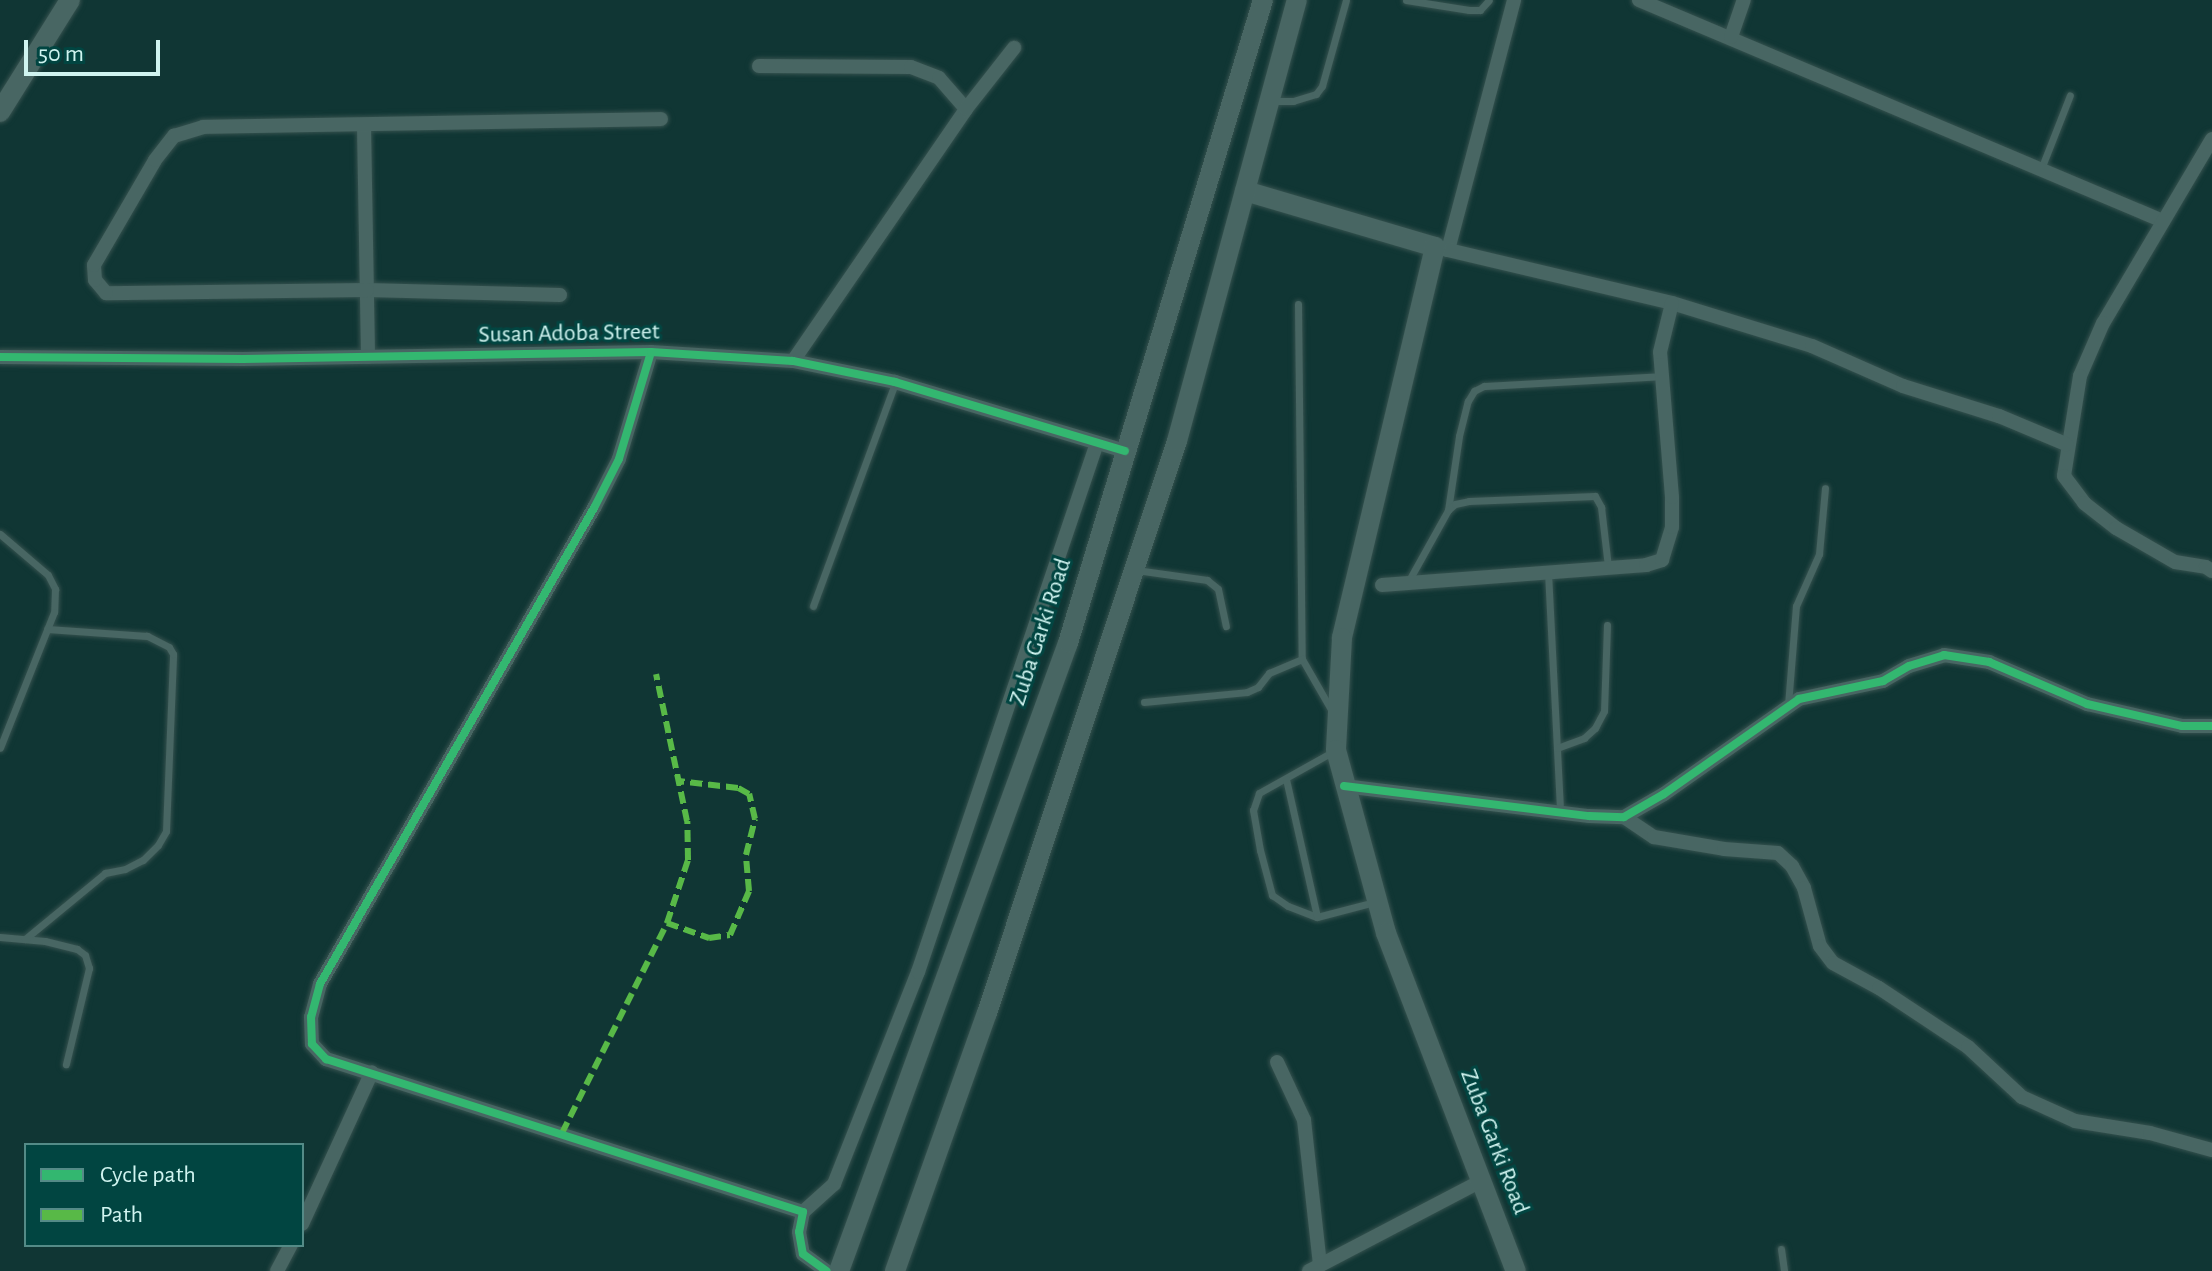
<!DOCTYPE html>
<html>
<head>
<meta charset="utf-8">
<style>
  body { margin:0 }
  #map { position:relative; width:2212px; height:1271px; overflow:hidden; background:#103634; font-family:"Alegreya Sans",sans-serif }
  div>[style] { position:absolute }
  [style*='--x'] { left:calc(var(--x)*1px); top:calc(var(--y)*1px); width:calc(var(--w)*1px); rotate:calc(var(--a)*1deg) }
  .roads { filter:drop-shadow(0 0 2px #35514e) drop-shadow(0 0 2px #35514e) }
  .lane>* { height:7px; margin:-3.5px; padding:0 3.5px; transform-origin:3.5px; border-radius:3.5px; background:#486663 }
  .street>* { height:14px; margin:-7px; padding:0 7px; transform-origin:7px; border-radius:7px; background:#486663 }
  .secondary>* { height:20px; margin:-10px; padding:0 10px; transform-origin:10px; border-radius:10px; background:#486663 }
  .quiet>* { height:6px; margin-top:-3px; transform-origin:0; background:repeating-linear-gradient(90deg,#58b947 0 12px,transparent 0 18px) }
  .cycleway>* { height:8px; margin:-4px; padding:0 4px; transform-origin:4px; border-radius:4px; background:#33b770 }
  span { translate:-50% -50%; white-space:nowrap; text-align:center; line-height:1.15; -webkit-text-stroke:6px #014541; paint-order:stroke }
  .street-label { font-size:24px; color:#d0f4f0 }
  .legend { position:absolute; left:24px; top:1143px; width:280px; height:104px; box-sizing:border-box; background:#014541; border:2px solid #548b87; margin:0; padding:10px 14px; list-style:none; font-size:24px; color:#d0f4f0 }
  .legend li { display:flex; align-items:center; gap:16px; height:40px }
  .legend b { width:40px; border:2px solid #548b87 }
  .scale { position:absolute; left:24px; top:40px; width:136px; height:36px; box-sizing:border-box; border:4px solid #d0f4f0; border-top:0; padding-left:10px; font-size:24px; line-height:28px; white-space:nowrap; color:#d0f4f0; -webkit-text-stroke:6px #014541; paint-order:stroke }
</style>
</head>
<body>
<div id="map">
  <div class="roads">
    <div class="lane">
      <i style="--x:1406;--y:0;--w:64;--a:9"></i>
      <i style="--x:1469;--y:10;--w:11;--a:0"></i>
      <i style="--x:1480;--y:10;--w:13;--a:-48"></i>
      <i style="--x:1271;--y:101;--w:22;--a:0"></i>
      <i style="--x:1293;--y:101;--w:24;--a:-17"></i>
      <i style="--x:1316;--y:94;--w:10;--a:-53"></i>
      <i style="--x:1322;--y:86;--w:89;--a:-74.4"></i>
      <i style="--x:2041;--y:169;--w:79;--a:-68.6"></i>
      <i style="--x:1298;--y:304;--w:355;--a:89.4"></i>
      <i style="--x:1302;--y:659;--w:62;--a:60.1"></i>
      <i style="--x:1448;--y:510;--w:75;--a:-81.5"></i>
      <i style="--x:1459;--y:436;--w:36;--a:-76"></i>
      <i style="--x:1468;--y:401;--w:12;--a:-59"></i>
      <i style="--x:1474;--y:391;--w:11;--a:-27"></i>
      <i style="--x:1484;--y:386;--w:177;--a:-3.2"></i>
      <i style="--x:0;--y:534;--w:63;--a:40.5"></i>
      <i style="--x:48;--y:575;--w:16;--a:63"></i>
      <i style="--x:55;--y:589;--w:23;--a:92"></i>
      <i style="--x:54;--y:612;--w:146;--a:111.7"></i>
      <i style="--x:1136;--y:570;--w:72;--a:8"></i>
      <i style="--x:1207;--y:580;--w:14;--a:39"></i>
      <i style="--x:1218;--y:589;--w:38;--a:78"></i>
      <i style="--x:1548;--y:572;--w:241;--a:87.1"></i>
      <i style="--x:1408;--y:582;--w:82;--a:-60.9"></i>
      <i style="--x:1448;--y:510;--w:9;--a:-41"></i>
      <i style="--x:1455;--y:504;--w:14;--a:-12"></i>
      <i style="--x:1469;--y:501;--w:126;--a:-2.3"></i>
      <i style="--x:1595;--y:496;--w:13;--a:61"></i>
      <i style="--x:1601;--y:507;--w:60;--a:83.3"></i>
      <i style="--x:813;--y:606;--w:238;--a:-69.8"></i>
      <i style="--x:1144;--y:702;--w:103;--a:-5.5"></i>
      <i style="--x:1247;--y:692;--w:12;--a:-24"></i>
      <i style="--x:1258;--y:687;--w:18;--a:-52"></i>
      <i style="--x:1269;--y:673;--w:36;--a:-23"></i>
      <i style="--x:1788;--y:705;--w:99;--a:-85.4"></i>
      <i style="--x:1796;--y:606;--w:57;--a:-66.1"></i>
      <i style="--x:1819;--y:554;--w:66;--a:-84.8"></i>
      <i style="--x:1557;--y:748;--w:29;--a:-20"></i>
      <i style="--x:1584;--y:738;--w:15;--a:-42"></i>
      <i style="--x:1595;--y:728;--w:19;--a:-62"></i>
      <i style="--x:1604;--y:711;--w:86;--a:-88"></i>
      <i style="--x:1334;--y:751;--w:86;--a:150.8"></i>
      <i style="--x:1259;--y:793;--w:18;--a:109"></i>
      <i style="--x:1253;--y:810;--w:41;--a:80.1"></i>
      <i style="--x:1260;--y:850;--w:47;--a:75.1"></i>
      <i style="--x:1272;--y:895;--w:19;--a:35"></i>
      <i style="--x:1288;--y:906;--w:31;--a:21"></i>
      <i style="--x:1317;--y:917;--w:59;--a:-14.7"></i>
      <i style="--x:1286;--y:779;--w:141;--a:77.3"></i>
      <i style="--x:0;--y:937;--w:45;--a:5.1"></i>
      <i style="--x:45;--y:941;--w:33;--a:14"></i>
      <i style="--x:77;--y:949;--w:10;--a:37"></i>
      <i style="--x:85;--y:955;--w:14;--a:73"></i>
      <i style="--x:89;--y:968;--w:99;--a:103.5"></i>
      <i style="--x:25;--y:939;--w:104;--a:-39.5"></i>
      <i style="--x:105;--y:873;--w:20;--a:-11"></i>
      <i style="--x:125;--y:869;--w:20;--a:-27"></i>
      <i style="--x:143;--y:860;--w:21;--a:-45"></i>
      <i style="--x:158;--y:845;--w:16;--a:-60"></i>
      <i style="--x:166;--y:831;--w:177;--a:-87.7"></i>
      <i style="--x:173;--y:654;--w:8;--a:-120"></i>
      <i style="--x:169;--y:647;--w:25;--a:-153"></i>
      <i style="--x:147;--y:636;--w:100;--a:-176"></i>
      <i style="--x:1781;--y:1249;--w:22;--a:82"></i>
    </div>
    <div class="street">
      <i style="--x:1639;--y:0;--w:569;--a:22.87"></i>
      <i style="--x:1731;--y:37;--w:39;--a:-71"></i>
      <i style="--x:759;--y:66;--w:152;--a:0.4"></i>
      <i style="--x:911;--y:67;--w:30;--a:21"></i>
      <i style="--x:939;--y:78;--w:41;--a:48.9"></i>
      <i style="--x:364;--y:126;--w:231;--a:89"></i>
      <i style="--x:2212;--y:139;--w:214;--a:120.6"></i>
      <i style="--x:2103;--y:323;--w:58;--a:113.5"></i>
      <i style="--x:2080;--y:376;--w:101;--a:99.1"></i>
      <i style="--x:2064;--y:476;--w:34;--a:53"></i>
      <i style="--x:2084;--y:503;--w:41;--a:38"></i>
      <i style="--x:2116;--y:528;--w:68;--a:30"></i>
      <i style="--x:2175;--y:562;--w:31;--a:9"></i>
      <i style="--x:2206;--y:567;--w:7;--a:34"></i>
      <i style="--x:1440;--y:248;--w:8;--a:14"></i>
      <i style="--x:1448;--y:250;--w:259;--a:-75.2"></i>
      <i style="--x:1448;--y:250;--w:230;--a:13.3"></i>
      <i style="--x:1672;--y:303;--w:146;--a:17.1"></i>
      <i style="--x:1812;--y:346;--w:99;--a:23.7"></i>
      <i style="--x:1903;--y:386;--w:101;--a:17.4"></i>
      <i style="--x:1999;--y:416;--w:73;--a:22.7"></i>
      <i style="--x:560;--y:295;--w:193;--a:-178.5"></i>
      <i style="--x:367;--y:290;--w:261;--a:179.3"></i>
      <i style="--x:106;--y:293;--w:17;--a:-130"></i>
      <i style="--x:95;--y:280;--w:15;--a:-94"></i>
      <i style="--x:94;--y:265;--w:121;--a:-59.8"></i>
      <i style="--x:155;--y:160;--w:31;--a:-52"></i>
      <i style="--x:174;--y:136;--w:30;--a:-17"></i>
      <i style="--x:203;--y:127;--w:458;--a:-1"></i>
      <i style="--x:651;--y:352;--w:112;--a:106.7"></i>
      <i style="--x:619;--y:459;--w:55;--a:117"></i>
      <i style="--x:594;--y:508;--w:549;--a:119.93"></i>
      <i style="--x:320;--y:984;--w:34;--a:105"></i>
      <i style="--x:311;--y:1017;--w:27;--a:88"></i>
      <i style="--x:312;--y:1044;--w:21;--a:47"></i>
      <i style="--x:326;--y:1059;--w:501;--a:17.78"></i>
      <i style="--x:803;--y:1212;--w:20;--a:101"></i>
      <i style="--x:799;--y:1232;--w:22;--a:80"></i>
      <i style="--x:803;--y:1254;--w:29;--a:36"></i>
      <i style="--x:0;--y:357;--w:243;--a:0.5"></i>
      <i style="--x:243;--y:359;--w:408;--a:-1"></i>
      <i style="--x:651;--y:352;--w:142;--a:3.6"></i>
      <i style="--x:793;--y:361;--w:104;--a:11.6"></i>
      <i style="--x:895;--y:382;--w:240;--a:16.7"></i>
      <i style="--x:793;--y:361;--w:306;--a:-55.5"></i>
      <i style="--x:966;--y:109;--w:78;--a:-51.8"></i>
      <i style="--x:1382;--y:585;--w:265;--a:-4.3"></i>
      <i style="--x:1646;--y:565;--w:17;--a:-17"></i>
      <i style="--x:1662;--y:560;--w:34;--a:-73"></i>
      <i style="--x:1672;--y:527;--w:30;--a:-90"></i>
      <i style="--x:1672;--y:497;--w:145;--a:-94.7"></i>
      <i style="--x:1660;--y:352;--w:50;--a:-76.2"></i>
      <i style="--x:1344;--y:786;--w:247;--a:7"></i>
      <i style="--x:1589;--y:816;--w:35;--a:2"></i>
      <i style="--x:1624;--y:817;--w:46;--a:-29.9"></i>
      <i style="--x:1664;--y:794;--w:165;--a:-35.1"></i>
      <i style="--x:1799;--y:699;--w:86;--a:-12.1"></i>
      <i style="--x:1883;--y:681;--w:30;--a:-30"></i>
      <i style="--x:1909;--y:666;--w:37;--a:-17"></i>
      <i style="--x:1944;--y:655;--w:46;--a:8.8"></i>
      <i style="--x:1989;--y:662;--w:107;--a:23.2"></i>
      <i style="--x:2087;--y:704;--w:98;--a:13"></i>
      <i style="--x:2182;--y:726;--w:30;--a:0"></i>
      <i style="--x:1624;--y:817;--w:36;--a:34"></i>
      <i style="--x:1654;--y:837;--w:71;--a:9.7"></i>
      <i style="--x:1724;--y:849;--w:54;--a:4.2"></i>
      <i style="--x:1778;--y:853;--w:19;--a:43"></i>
      <i style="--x:1792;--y:866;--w:25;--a:61"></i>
      <i style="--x:1804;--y:888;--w:60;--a:74.6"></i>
      <i style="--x:1820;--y:946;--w:21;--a:53"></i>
      <i style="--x:1833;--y:963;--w:52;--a:28.5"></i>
      <i style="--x:1879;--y:988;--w:107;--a:33.5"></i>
      <i style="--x:1968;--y:1047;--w:74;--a:42.8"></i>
      <i style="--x:2022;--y:1097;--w:58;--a:24.4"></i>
      <i style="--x:2075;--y:1121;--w:76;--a:9.1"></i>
      <i style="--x:2150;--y:1133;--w:64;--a:15.3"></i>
      <i style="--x:1277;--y:1062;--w:64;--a:65"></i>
      <i style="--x:1304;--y:1120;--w:146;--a:83.7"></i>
      <i style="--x:803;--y:1212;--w:42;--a:-42.1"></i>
      <i style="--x:834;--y:1184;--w:228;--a:-68.4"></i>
      <i style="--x:918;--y:972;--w:558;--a:-71.31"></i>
      <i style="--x:302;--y:1224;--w:167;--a:-65.3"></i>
      <i style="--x:277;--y:1271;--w:30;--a:-62"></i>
      <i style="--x:1309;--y:1271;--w:194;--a:-27.6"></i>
    </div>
    <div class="secondary">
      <i style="--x:0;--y:112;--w:132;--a:-58"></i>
      <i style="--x:1245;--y:191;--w:198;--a:16.4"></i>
      <i style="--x:1435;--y:247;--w:402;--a:103.4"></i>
      <i style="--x:1342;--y:638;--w:112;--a:93.1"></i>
      <i style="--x:1336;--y:750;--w:190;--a:74.7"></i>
      <i style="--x:1386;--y:933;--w:362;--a:69"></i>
      <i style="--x:839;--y:1271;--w:668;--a:-69.97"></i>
      <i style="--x:1068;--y:643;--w:672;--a:-73.13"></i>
      <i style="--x:895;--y:1271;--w:274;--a:-70.4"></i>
      <i style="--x:987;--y:1013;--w:603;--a:-71.63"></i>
      <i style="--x:1177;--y:441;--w:457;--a:-74.8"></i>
    </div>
  </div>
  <div class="quiet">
    <i style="--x:667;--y:923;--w:45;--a:19.7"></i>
    <i style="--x:709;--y:938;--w:21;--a:-8"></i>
    <i style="--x:730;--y:935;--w:48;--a:-66.6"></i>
    <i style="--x:749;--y:891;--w:36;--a:-95"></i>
    <i style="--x:746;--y:855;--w:37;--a:-76"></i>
    <i style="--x:755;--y:819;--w:26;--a:-103"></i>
    <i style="--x:749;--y:794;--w:13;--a:-151"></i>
    <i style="--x:738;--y:788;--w:60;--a:-173.3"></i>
    <i style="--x:562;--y:1133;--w:235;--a:-63.4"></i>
    <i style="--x:667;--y:923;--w:66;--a:-71.6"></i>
    <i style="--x:688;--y:860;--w:39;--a:-91"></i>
    <i style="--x:687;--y:821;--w:150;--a:-101.9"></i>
  </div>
  <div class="cycleway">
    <i style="--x:651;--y:352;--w:112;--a:106.7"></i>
    <i style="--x:619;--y:459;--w:55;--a:117"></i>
    <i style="--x:594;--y:508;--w:549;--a:119.93"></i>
    <i style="--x:320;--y:984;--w:34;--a:105"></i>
    <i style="--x:311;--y:1017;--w:27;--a:88"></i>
    <i style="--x:312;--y:1044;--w:21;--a:47"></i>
    <i style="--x:326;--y:1059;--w:501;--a:17.78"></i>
    <i style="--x:803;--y:1212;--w:20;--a:101"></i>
    <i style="--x:799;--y:1232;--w:22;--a:80"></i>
    <i style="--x:803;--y:1254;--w:29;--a:36"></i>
    <i style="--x:0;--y:357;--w:243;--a:0.5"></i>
    <i style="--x:243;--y:359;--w:408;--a:-1"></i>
    <i style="--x:651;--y:352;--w:142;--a:3.6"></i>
    <i style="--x:793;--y:361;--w:104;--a:11.6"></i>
    <i style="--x:895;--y:382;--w:240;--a:16.7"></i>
    <i style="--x:1344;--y:786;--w:247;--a:7"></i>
    <i style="--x:1589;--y:816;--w:35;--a:2"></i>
    <i style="--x:1624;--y:817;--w:46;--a:-29.9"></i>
    <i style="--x:1664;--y:794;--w:165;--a:-35.1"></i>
    <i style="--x:1799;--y:699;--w:86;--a:-12.1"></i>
    <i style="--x:1883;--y:681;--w:30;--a:-30"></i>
    <i style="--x:1909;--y:666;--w:37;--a:-17"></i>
    <i style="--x:1944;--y:655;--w:46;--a:8.8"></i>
    <i style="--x:1989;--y:662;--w:107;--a:23.2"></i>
    <i style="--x:2087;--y:704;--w:98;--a:13"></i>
    <i style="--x:2182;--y:726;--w:30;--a:0"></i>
  </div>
  <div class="street-label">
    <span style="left:569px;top:334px;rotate:-1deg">Susan Adoba Street</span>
    <span style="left:1041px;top:632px;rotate:-72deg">Zuba Garki Road</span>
    <span style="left:1494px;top:1142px;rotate:69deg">Zuba Garki Road</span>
  </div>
  <ul class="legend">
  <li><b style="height:10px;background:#33b770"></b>Cycle path</li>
  <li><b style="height:10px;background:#58b947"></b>Path</li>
  </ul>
  <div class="scale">50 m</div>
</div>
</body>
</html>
